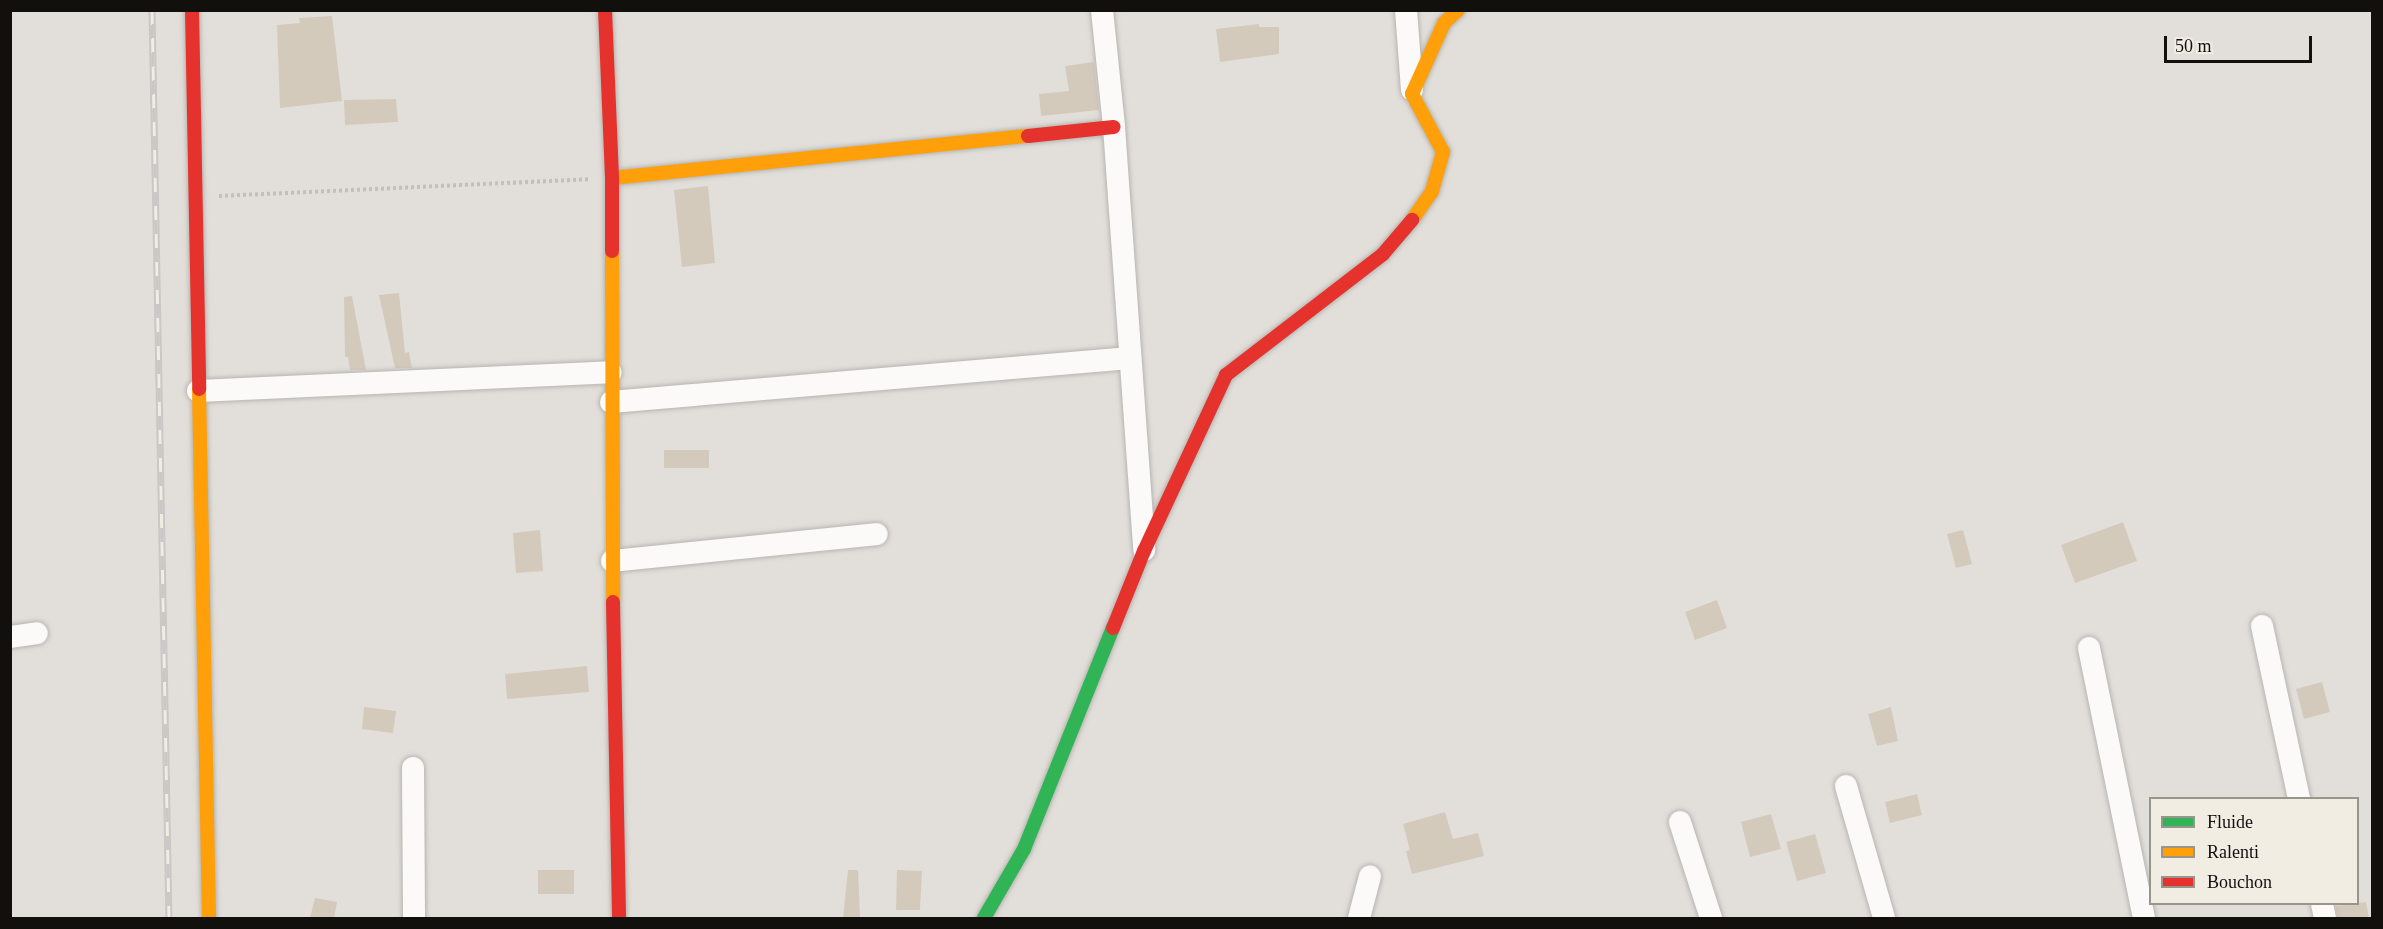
<!DOCTYPE html>
<html>
<head>
<meta charset="utf-8">
<style>
  body { margin:0 }
  #map { position:relative; width:2383px; height:929px; overflow:hidden; background:#e2dfda; font-family:"Times New Roman",serif }
  div>[style] { position:absolute }
  [style*='--x'] { left:calc(var(--x)*1px); top:calc(var(--y)*1px); width:calc(var(--w)*1px); rotate:calc(var(--a)*1deg) }
  .building>* { inset:0; background:#d4cabc }
  .path>* { height:4px; margin-top:-2px; transform-origin:0; background:repeating-linear-gradient(90deg,#c0c0be 0 3px,transparent 0 6px) }
  .roads { filter:drop-shadow(0 0 2px #b7b5b1) drop-shadow(0 0 2px #b7b5b1) }
  .street>* { height:22px; margin:-11px; padding:0 11px; transform-origin:11px; border-radius:11px; background:#fbfaf9 }
  .fast>* { height:14px; margin:-7px; padding:0 7px; transform-origin:7px; border-radius:7px; background:#30b455 }
  .slow>* { height:14px; margin:-7px; padding:0 7px; transform-origin:7px; border-radius:7px; background:#ff9f0a }
  .jam>* { height:14px; margin:-7px; padding:0 7px; transform-origin:7px; border-radius:7px; background:#e5322d }
  .rail>* { height:7px; margin-top:-3.5px; transform-origin:0; background:repeating-linear-gradient(90deg,#f2ede3 0 14px,#c9c8c6 0 28px); box-sizing:border-box; border-block:2px solid #c9c8c6 }
  span { translate:-50% -50%; white-space:nowrap; text-align:center; line-height:1.15; -webkit-text-stroke:5px #f2ede3; paint-order:stroke }
  .frame { position:absolute; inset:0; border:12px solid #12100d; pointer-events:none }
  .legend { position:absolute; left:2149px; top:797px; width:210px; height:108px; box-sizing:border-box; background:#f2ede3; border:2px solid #98958d; margin:0; padding:8px 10px; list-style:none; font-size:18px; color:#12100d }
  .legend li { display:flex; align-items:center; gap:12px; height:30px }
  .legend b { width:30px; border:2px solid #98958d }
  .scale { position:absolute; left:2164px; top:36px; width:148px; height:27px; box-sizing:border-box; border:3px solid #12100d; border-top:0; padding-left:8px; font-size:18px; line-height:21px; white-space:nowrap; color:#12100d; -webkit-text-stroke:4px #f2ede3; paint-order:stroke }
</style>
</head>
<body>
<div id="map">
  <div class="building">
    <i style="clip-path:polygon(332px 16px,342px 101px,280px 108px,277px 25px,300px 23px,299px 18px)"></i>
    <i style="clip-path:polygon(1259px 24px,1259px 27px,1279px 27px,1279px 54px,1220px 62px,1216px 29px)"></i>
    <i style="clip-path:polygon(1094px 62px,1099px 110px,1041px 116px,1039px 94px,1069px 91px,1065px 66px)"></i>
    <i style="clip-path:polygon(396px 99px,398px 122px,345px 125px,344px 100px)"></i>
    <i style="clip-path:polygon(708px 186px,715px 263px,682px 267px,674px 190px)"></i>
    <i style="clip-path:polygon(399px 293px,405px 353px,409px 352px,412px 368px,395px 368px,379px 295px)"></i>
    <i style="clip-path:polygon(352px 296px,366px 370px,350px 370px,348px 357px,345px 357px,344px 297px)"></i>
    <i style="clip-path:polygon(664px 450px,709px 450px,709px 468px,664px 468px)"></i>
    <i style="clip-path:polygon(2123px 522px,2137px 561px,2075px 583px,2061px 545px)"></i>
    <i style="clip-path:polygon(540px 530px,543px 571px,516px 573px,513px 533px)"></i>
    <i style="clip-path:polygon(1963px 530px,1972px 564px,1956px 568px,1947px 534px)"></i>
    <i style="clip-path:polygon(1717px 600px,1727px 628px,1695px 640px,1685px 612px)"></i>
    <i style="clip-path:polygon(587px 666px,589px 692px,507px 699px,505px 674px)"></i>
    <i style="clip-path:polygon(2322px 682px,2330px 712px,2304px 719px,2296px 689px)"></i>
    <i style="clip-path:polygon(364px 707px,396px 711px,393px 733px,362px 729px)"></i>
    <i style="clip-path:polygon(1891px 707px,1898px 741px,1877px 746px,1868px 714px)"></i>
    <i style="clip-path:polygon(1917px 794px,1922px 815px,1890px 823px,1885px 802px)"></i>
    <i style="clip-path:polygon(1445px 812px,1453px 839px,1478px 833px,1484px 856px,1412px 874px,1406px 851px,1410px 850px,1403px 824px)"></i>
    <i style="clip-path:polygon(1771px 814px,1781px 849px,1750px 857px,1741px 822px)"></i>
    <i style="clip-path:polygon(1815px 834px,1826px 873px,1797px 881px,1786px 842px)"></i>
    <i style="clip-path:polygon(538px 870px,574px 870px,574px 894px,538px 894px)"></i>
    <i style="clip-path:polygon(848px 870px,858px 870px,860px 918px,843px 918px)"></i>
    <i style="clip-path:polygon(897px 870px,922px 871px,920px 910px,896px 910px)"></i>
    <i style="clip-path:polygon(315px 898px,337px 902px,334px 918px,310px 918px)"></i>
    <i style="clip-path:polygon(2366px 902px,2369px 918px,2338px 918px,2336px 906px)"></i>
  </div>
  <div class="path">
    <i style="--x:219;--y:196;--w:370;--a:-2.6"></i>
  </div>
  <div class="roads">
    <div class="street">
      <i style="--x:1102;--y:10;--w:118;--a:84.1"></i>
      <i style="--x:1114;--y:127;--w:424;--a:85.9"></i>
      <i style="--x:1406;--y:10;--w:80;--a:85.7"></i>
      <i style="--x:198;--y:391;--w:413;--a:-2.6"></i>
      <i style="--x:611;--y:402;--w:521;--a:-4.85"></i>
      <i style="--x:612;--y:561;--w:266;--a:-5.8"></i>
      <i style="--x:2262;--y:626;--w:176;--a:77.9"></i>
      <i style="--x:10;--y:637;--w:27;--a:-8"></i>
      <i style="--x:2089;--y:648;--w:276;--a:78.5"></i>
      <i style="--x:413;--y:768;--w:150;--a:89.6"></i>
      <i style="--x:1846;--y:786;--w:137;--a:73.9"></i>
      <i style="--x:1680;--y:822;--w:101;--a:72.1"></i>
      <i style="--x:2322;--y:904;--w:14;--a:78"></i>
      <i style="--x:1359;--y:918;--w:43;--a:-75.3"></i>
    </div>
    <div class="fast">
      <i style="--x:984;--y:918;--w:80;--a:-59.9"></i>
      <i style="--x:1024;--y:849;--w:238;--a:-68.1"></i>
    </div>
    <div class="slow">
      <i style="--x:612;--y:178;--w:418;--a:-5.8"></i>
      <i style="--x:1412;--y:220;--w:35;--a:-55"></i>
      <i style="--x:1432;--y:191;--w:41;--a:-74.2"></i>
      <i style="--x:1443;--y:152;--w:66;--a:-118.1"></i>
      <i style="--x:1412;--y:94;--w:78;--a:-65.7"></i>
      <i style="--x:1444;--y:23;--w:19;--a:-43"></i>
      <i style="--x:612;--y:251;--w:351;--a:89.8"></i>
      <i style="--x:199;--y:389;--w:529;--a:88.92"></i>
    </div>
    <div class="jam">
      <i style="--x:192;--y:10;--w:379;--a:88.9"></i>
      <i style="--x:605;--y:10;--w:168;--a:87.6"></i>
      <i style="--x:612;--y:178;--w:73;--a:90"></i>
      <i style="--x:1028;--y:136;--w:86;--a:-6"></i>
      <i style="--x:613;--y:602;--w:316;--a:88.9"></i>
      <i style="--x:1113;--y:628;--w:83;--a:-68.1"></i>
      <i style="--x:1144;--y:551;--w:194;--a:-65"></i>
      <i style="--x:1226;--y:375;--w:198;--a:-37.6"></i>
      <i style="--x:1383;--y:254;--w:45;--a:-49.5"></i>
    </div>
  </div>
  <div class="rail">
    <i style="--x:152;--y:10;--w:908;--a:88.93"></i>
  </div>
  <div class="frame"></div>
  <ul class="legend">
  <li><b style="height:8px;background:#30b455"></b>Fluide</li>
  <li><b style="height:8px;background:#ff9f0a"></b>Ralenti</li>
  <li><b style="height:8px;background:#e5322d"></b>Bouchon</li>
  </ul>
  <div class="scale">50 m</div>
</div>
</body>
</html>
